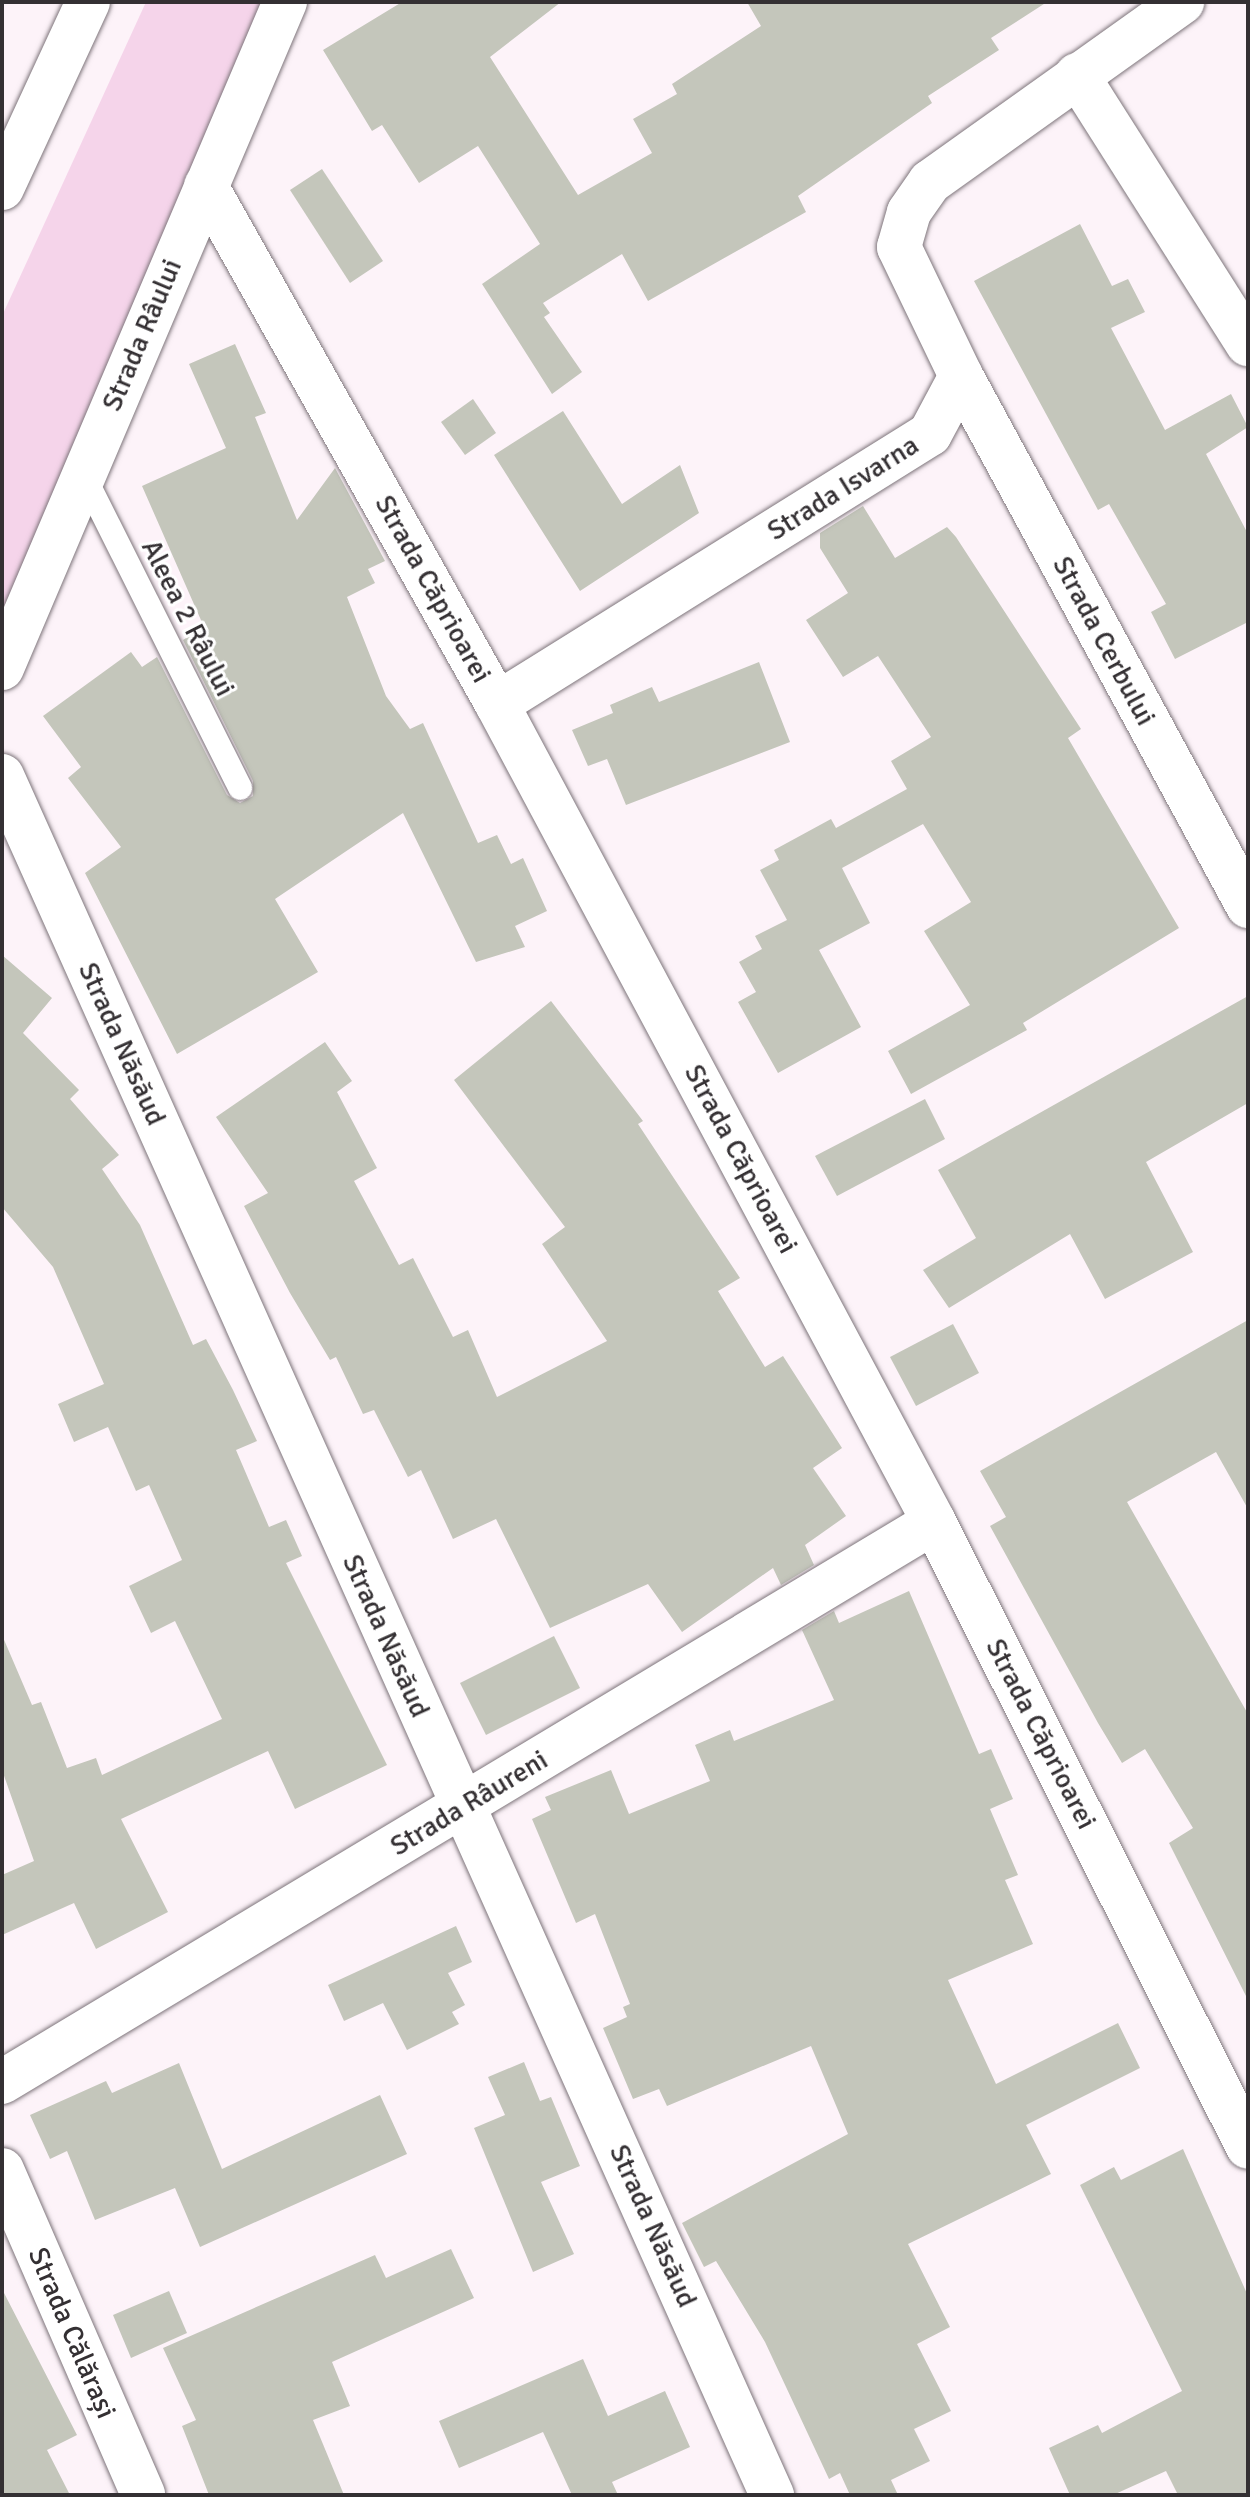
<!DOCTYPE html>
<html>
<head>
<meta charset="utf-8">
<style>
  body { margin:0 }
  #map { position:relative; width:1250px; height:2497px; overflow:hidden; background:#fdf3f9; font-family:Signika,sans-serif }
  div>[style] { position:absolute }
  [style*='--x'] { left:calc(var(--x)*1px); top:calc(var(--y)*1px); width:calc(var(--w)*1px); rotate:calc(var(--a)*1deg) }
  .green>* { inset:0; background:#f5d4ea }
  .building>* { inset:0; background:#c4c6bb }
  .roads { filter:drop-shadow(0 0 2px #7e757b) drop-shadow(0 0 2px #7e757b) }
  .service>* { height:24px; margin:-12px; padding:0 12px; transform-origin:12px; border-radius:12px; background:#fff }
  .minor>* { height:44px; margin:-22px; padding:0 22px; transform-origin:22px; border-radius:22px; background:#fff }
  .tertiary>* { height:44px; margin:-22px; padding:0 22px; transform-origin:22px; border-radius:22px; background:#fff }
  .primary>* { height:44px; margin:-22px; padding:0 22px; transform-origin:22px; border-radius:22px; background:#fff }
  span { translate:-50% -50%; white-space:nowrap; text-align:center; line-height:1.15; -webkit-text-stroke:6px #fff; paint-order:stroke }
  .street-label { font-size:28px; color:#343033 }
  .frame { position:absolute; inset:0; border:4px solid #343033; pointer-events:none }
</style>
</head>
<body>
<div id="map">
  <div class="green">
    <i style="clip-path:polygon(146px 2px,269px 2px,2px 634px,2px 316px)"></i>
  </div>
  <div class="building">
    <i style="clip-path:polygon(402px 2px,561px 2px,490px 57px,578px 195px,652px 153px,633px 119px,677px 94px,672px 84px,761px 26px,747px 2px,1047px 2px,991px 38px,999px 50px,928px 96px,932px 103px,798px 196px,806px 212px,648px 301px,622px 254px,543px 303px,550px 313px,544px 317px,582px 372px,552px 394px,482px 284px,540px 244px,478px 146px,419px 183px,382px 125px,372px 131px,323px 50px)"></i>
    <i style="clip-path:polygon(322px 169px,383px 261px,350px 283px,290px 190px)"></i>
    <i style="clip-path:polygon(1080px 224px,1112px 286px,1128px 279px,1145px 312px,1111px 328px,1165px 430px,1231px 394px,1248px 427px,1206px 454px,1248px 534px,1248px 622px,1175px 659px,1151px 612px,1166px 604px,1109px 504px,1098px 510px,974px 281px)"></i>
    <i style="clip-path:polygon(235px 344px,266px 413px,255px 417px,297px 520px,335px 468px,385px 561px,368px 569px,375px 583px,347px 597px,386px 696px,410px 729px,423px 723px,478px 843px,497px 835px,511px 864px,523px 858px,547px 911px,515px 926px,525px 947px,476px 962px,403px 813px,275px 899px,318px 972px,177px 1054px,85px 873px,121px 847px,68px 778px,81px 767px,43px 716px,131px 652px,142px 667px,157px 657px,227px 795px,240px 803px,253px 796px,253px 781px,183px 640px,204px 627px,142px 486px,226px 448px,189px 364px)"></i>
    <i style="clip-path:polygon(473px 399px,496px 433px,465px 455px,441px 422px)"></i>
    <i style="clip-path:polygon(563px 411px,622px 504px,680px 465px,699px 513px,580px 591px,494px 455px)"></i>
    <i style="clip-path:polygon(863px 506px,895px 558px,947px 527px,956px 537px,1081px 729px,1068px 738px,1179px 928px,1023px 1023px,1027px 1030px,911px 1094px,888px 1051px,970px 1005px,924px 931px,971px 902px,923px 824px,842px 868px,870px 923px,819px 950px,861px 1027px,778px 1073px,738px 1002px,756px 992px,739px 962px,762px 949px,755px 936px,787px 920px,760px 870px,779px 860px,774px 850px,831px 819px,836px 828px,907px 789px,891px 761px,931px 737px,878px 656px,843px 677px,806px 620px,848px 593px,820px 548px,820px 533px)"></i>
    <i style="clip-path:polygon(759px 662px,790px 742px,626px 805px,607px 759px,588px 766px,572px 730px,613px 713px,610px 705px,652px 687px,659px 702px)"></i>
    <i style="clip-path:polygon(2px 955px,52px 998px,23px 1033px,79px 1090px,70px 1099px,119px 1155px,102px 1169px,140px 1225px,193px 1345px,206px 1339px,233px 1390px,257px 1441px,236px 1450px,269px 1527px,286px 1520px,302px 1556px,286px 1563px,387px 1765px,295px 1809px,268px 1751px,121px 1819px,168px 1912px,96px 1949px,74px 1903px,2px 1935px,2px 1875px,34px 1861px,2px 1770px,2px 1635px,32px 1705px,41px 1702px,67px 1768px,96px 1758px,102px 1775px,222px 1719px,175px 1621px,151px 1633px,129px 1586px,182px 1560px,149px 1485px,136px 1491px,108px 1427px,74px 1442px,58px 1404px,104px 1384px,53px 1267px,2px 1207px)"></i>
    <i style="clip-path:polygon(1248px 996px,1248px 1103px,1146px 1162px,1193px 1252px,1105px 1299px,1070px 1234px,949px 1308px,923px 1270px,976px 1238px,938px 1170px)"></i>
    <i style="clip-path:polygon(551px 1001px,643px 1121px,638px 1124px,740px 1278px,718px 1291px,765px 1367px,783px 1356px,842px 1448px,813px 1468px,846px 1516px,805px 1545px,814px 1565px,781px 1585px,773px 1568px,682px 1632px,648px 1584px,550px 1628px,496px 1519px,453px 1539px,421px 1470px,408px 1477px,374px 1410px,363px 1414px,336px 1357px,330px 1360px,290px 1293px,244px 1206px,268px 1193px,216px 1117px,325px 1042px,352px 1081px,337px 1092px,377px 1168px,354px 1181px,399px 1265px,413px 1258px,453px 1337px,468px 1330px,497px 1397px,607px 1341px,542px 1244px,565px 1227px,454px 1080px)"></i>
    <i style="clip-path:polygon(925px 1099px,945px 1139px,837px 1196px,815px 1156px)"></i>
    <i style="clip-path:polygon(1248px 1320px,1248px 1509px,1216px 1452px,1127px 1502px,1248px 1714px,1248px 2000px,1169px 1843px,1193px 1828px,1145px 1749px,1122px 1763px,1098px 1723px,990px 1526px,1006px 1517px,980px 1471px)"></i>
    <i style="clip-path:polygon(953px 1324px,979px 1373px,916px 1406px,890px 1357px)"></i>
    <i style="clip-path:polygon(909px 1591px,979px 1754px,991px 1749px,1013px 1799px,990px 1809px,1018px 1875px,1005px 1880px,1033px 1944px,948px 1980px,996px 2084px,1118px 2023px,1140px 2068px,1026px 2125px,1051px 2174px,908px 2244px,950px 2327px,917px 2344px,951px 2411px,914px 2429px,930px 2461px,891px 2480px,898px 2495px,850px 2495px,840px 2473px,829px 2479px,765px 2342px,716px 2261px,704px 2267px,682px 2223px,848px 2134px,811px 2046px,667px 2106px,659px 2089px,633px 2099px,603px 2028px,627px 2017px,623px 2007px,630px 2004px,595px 1914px,576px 1923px,532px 1819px,551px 1810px,545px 1797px,611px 1770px,629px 1814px,710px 1781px,695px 1745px,730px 1730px,734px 1741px,834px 1700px,802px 1630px,834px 1611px,839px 1623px)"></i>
    <i style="clip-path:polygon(554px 1636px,580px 1688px,486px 1735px,460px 1683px)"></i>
    <i style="clip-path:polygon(456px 1926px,472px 1962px,448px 1973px,465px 2005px,452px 2012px,459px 2024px,407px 2050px,383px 2003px,344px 2021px,328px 1985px)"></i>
    <i style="clip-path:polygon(524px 2062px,540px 2101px,551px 2097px,580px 2166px,541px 2182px,574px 2254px,533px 2272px,474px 2128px,505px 2115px,488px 2077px)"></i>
    <i style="clip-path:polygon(179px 2063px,222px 2169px,380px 2095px,407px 2154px,200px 2247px,175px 2188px,95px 2220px,67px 2151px,50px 2159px,30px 2115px,106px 2081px,112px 2093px)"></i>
    <i style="clip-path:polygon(1183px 2149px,1248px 2296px,1248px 2495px,1178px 2495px,1166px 2471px,1113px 2495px,1070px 2495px,1049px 2448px,1098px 2425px,1102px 2433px,1182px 2391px,1080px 2185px,1114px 2167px,1121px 2180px)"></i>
    <i style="clip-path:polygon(451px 2249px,474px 2298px,332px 2362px,350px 2406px,313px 2420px,344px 2495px,209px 2495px,182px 2426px,196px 2420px,163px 2348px,375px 2255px,386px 2278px)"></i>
    <i style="clip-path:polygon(2px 2289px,77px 2435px,47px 2450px,70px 2495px,2px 2495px)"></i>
    <i style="clip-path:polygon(169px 2291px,187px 2333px,131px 2358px,113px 2315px)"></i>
    <i style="clip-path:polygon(583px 2359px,608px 2416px,665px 2391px,690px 2447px,612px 2482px,618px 2495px,572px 2495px,543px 2432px,459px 2468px,439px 2421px)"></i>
  </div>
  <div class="roads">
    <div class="service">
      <i style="--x:83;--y:474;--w:351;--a:63.4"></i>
    </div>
    <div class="minor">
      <i style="--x:1077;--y:75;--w:319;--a:57.6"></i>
      <i style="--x:961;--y:376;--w:603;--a:61.56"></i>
      <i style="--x:2;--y:776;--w:1884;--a:65.87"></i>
      <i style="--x:2;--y:2082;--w:1087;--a:-31"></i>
      <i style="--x:2;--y:2170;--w:354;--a:66.5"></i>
    </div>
    <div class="tertiary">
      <i style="--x:206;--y:186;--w:594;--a:60.67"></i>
      <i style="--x:497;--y:704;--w:927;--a:61.89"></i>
      <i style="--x:934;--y:1522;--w:699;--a:63.33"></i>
      <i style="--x:497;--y:704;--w:510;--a:-31.95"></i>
      <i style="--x:930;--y:434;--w:66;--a:-61.9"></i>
      <i style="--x:961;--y:376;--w:143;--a:-115.7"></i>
      <i style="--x:899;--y:247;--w:36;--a:-74"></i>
      <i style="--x:909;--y:212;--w:37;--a:-55"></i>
      <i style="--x:930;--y:182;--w:310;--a:-35.5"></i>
    </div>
    <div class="primary">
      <i style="--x:2;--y:188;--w:205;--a:-65.2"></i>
      <i style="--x:2;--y:668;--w:724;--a:-66.98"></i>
    </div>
  </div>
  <div class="street-label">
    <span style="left:142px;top:335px;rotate:-67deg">Strada Râului</span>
    <span style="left:843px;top:488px;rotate:-32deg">Strada Isvarna</span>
    <span style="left:433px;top:589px;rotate:61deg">Strada Căprioarei</span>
    <span style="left:188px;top:618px;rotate:63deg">Aleea 2 Râului</span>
    <span style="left:1104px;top:641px;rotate:62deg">Strada Cerbului</span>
    <span style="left:122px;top:1044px;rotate:66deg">Strada Năsăud</span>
    <span style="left:741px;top:1159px;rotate:62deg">Strada Căprioarei</span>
    <span style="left:386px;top:1636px;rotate:66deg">Strada Năsăud</span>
    <span style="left:1041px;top:1734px;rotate:63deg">Strada Căprioarei</span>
    <span style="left:469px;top:1803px;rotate:-31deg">Strada Râureni</span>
    <span style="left:653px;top:2226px;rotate:66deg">Strada Năsăud</span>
    <span style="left:72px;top:2333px;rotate:67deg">Strada Călărași</span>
  </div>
  <div class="frame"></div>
</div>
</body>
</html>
